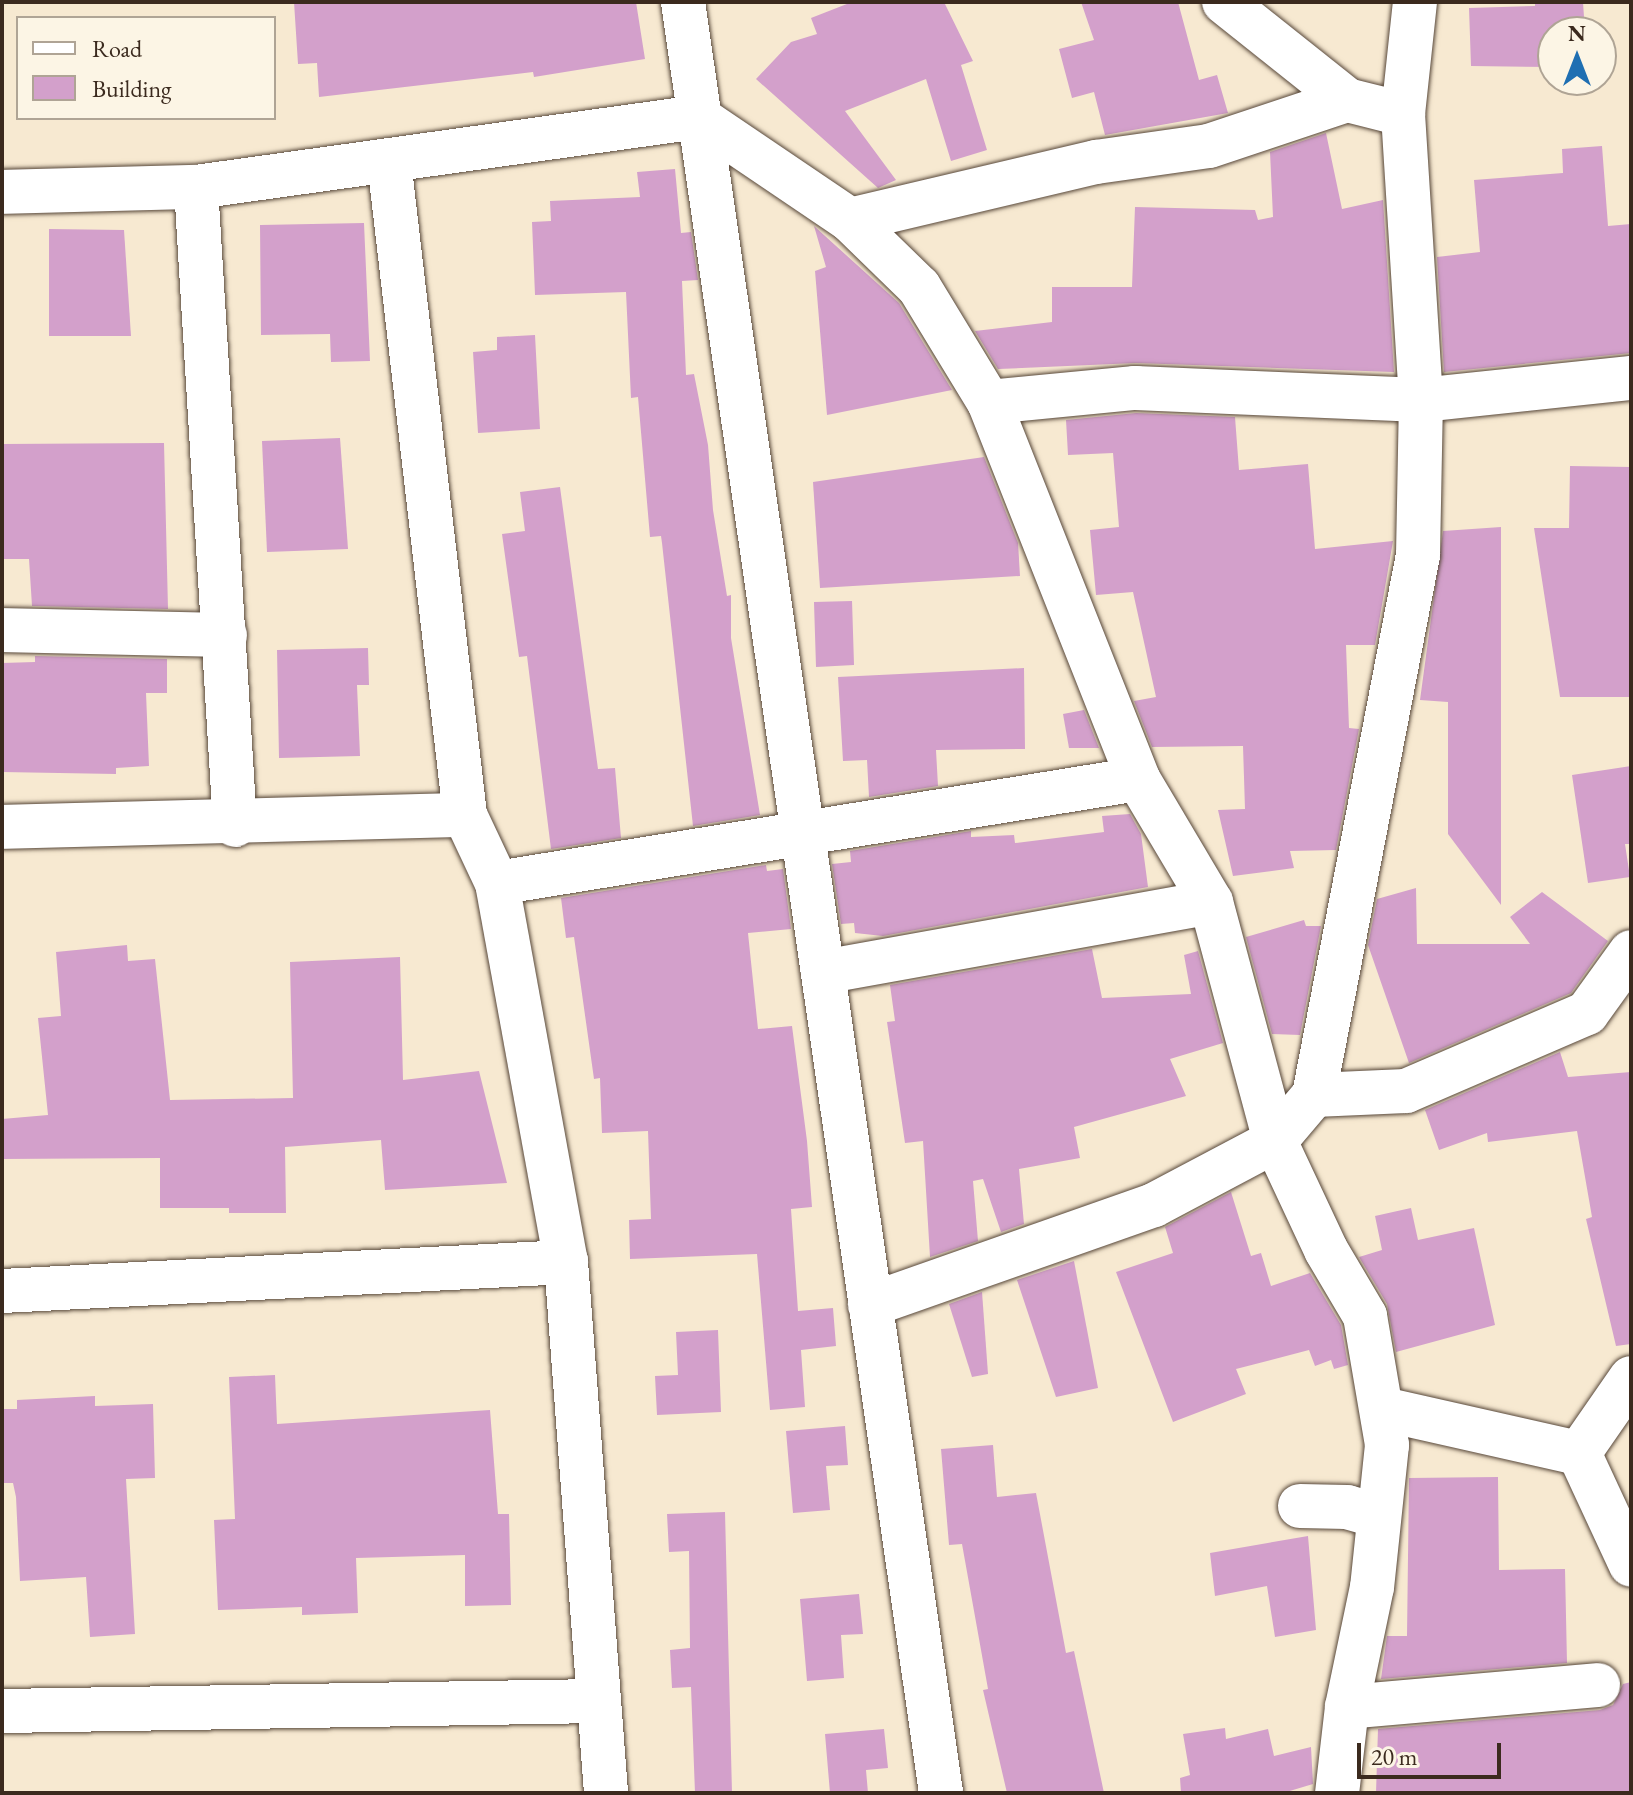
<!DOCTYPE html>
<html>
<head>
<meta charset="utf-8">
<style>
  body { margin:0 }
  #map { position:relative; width:1633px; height:1795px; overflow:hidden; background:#f7e9d1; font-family:"EB Garamond",serif }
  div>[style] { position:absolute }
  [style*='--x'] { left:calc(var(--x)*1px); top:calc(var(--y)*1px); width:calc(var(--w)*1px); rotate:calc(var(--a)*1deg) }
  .building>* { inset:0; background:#d3a0cb }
  .roads { filter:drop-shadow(0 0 2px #574739) drop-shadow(0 0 2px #574739) }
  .minor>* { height:44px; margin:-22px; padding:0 22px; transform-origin:22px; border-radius:22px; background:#fff }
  span { translate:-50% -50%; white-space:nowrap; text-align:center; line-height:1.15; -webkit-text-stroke:6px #fcf5e5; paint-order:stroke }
  .frame { position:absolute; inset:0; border:4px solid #3b2a1e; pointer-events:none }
  .legend { position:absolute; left:16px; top:16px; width:260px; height:104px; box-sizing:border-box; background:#fcf5e5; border:2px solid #afa495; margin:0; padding:10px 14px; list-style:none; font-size:24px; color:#3b2a1e }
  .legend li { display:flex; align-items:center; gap:16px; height:40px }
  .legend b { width:40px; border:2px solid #afa495 }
  .north { position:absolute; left:1537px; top:16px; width:80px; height:80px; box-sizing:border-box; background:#fcf5e5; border:2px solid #afa495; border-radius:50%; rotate:0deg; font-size:22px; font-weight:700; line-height:32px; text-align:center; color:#3b2a1e }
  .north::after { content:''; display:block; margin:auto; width:28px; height:36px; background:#1f6fb2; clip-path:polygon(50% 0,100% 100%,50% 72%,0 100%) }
  .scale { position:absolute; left:1357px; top:1743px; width:144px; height:36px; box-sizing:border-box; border:4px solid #3b2a1e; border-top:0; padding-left:10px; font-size:24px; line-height:28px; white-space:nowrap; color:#3b2a1e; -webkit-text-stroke:6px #fcf5e5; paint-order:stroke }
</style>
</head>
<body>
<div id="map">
  <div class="building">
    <i style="clip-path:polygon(294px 2px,636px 2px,645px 59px,534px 77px,533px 72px,319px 97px,317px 63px,298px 64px)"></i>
    <i style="clip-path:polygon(852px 2px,944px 2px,973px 61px,961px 65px,987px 150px,951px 161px,926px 79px,845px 111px,896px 180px,878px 188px,756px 79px,791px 42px,817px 34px,811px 18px)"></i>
    <i style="clip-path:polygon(1081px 2px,1178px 2px,1199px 80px,1217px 75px,1228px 113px,1105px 135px,1094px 92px,1072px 98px,1059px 49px,1094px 40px)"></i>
    <i style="clip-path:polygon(1535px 2px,1583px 2px,1585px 32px,1553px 32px,1553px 67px,1471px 66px,1469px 8px,1535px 6px)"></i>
    <i style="clip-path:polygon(1326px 133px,1342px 209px,1383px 200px,1394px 372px,1136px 363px,998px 369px,975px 331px,1052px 322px,1052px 287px,1132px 287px,1135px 207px,1255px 210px,1258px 220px,1273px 217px,1270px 152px)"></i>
    <i style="clip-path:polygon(1602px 146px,1608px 226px,1631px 224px,1631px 353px,1444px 372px,1437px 257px,1480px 252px,1474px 180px,1563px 173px,1562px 149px)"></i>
    <i style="clip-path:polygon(675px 169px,681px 233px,691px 232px,698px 280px,682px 281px,686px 375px,694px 374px,708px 445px,713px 510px,727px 596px,731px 595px,731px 638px,760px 815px,693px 826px,662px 543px,661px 536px,650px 537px,638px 397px,631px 398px,626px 292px,535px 295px,532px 222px,551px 221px,550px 201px,640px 197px,637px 172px)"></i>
    <i style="clip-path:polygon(364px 223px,370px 361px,331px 362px,330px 334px,261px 335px,260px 225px)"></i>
    <i style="clip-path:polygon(814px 226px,899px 303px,952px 390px,827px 415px,815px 271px,826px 267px)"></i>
    <i style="clip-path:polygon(49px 229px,124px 230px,131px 336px,49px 336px)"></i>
    <i style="clip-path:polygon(535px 335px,540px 429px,478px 433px,473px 352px,497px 350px,497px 337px)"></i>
    <i style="clip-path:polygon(1136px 413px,1235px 417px,1239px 470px,1308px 464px,1315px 549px,1393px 541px,1375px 645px,1346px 645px,1349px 728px,1359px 729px,1336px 850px,1290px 851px,1294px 868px,1233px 876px,1218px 810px,1245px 809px,1243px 746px,1152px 747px,1134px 701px,1156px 697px,1133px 592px,1096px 595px,1090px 530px,1119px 527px,1113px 453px,1068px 455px,1066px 420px)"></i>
    <i style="clip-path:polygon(340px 438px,348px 549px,267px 552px,262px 441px)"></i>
    <i style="clip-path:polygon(164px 443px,168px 609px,32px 606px,29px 559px,2px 559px,2px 444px)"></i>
    <i style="clip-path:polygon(984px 457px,1018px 543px,1020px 576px,820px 588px,813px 482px)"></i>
    <i style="clip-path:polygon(1570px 466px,1631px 467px,1631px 697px,1560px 697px,1534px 528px,1569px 528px)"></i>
    <i style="clip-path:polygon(560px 487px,598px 769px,615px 768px,621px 838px,551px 849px,527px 656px,519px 657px,502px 534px,525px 531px,520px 492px)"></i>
    <i style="clip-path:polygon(1501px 527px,1501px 905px,1448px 834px,1448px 702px,1420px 700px,1443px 531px)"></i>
    <i style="clip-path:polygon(852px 601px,854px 665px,816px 667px,814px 602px)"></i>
    <i style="clip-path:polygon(368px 648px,369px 685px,357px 685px,360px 756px,279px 758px,277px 650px)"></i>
    <i style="clip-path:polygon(35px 656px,167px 659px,167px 693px,146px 693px,149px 766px,116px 768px,116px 774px,2px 772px,2px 663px,35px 662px)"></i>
    <i style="clip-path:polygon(1024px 668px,1025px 749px,936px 750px,938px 786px,869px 797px,867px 760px,843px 761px,838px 677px)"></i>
    <i style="clip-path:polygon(1084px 710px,1099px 748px,1069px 748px,1063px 714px)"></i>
    <i style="clip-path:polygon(1631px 766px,1631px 844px,1625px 844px,1630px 877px,1588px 883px,1572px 775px)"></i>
    <i style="clip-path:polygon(1130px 814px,1141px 834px,1148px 887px,883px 936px,855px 933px,854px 923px,841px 924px,832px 864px,851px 862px,850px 851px,971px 831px,971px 837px,1014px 835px,1015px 843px,1104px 832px,1102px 816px)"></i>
    <i style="clip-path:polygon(766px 865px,767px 871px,783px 869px,791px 929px,748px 933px,758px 1029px,792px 1026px,807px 1141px,812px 1207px,791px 1209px,798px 1311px,833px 1308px,836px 1346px,801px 1350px,805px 1407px,770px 1410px,757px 1254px,630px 1259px,629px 1220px,651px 1219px,648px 1131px,602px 1133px,600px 1078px,594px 1079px,574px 937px,566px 938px,561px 898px)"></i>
    <i style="clip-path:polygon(1416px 888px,1417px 944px,1530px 944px,1510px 917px,1542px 892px,1608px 941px,1571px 993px,1409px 1063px,1368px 945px,1377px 899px)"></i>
    <i style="clip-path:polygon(1304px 920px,1306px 926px,1321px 926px,1300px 1035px,1272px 1034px,1246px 937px)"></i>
    <i style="clip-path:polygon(127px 945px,128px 961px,155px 959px,170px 1100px,293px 1098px,290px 962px,400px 957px,403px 1080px,479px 1071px,507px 1183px,385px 1190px,381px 1140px,285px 1147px,286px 1213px,229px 1213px,229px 1208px,160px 1208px,160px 1158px,2px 1159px,2px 1119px,48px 1115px,38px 1018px,61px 1016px,56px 952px)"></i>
    <i style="clip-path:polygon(1092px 949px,1102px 998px,1191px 994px,1184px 955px,1198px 951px,1223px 1043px,1170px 1059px,1186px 1096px,1074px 1127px,1080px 1158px,1019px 1169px,1024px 1224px,1001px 1232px,983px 1179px,973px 1181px,978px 1241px,930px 1257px,923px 1141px,905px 1143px,887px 1022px,895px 1021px,890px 985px)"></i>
    <i style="clip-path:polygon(1560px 1052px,1568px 1077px,1631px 1072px,1631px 1344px,1616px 1346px,1586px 1219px,1592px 1217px,1577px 1131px,1488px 1142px,1487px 1133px,1439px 1150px,1425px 1110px)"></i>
    <i style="clip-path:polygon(1231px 1192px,1251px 1256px,1261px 1253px,1271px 1286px,1310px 1273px,1341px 1325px,1348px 1365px,1334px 1369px,1331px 1360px,1315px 1366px,1309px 1350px,1236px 1369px,1246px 1394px,1173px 1422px,1116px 1272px,1173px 1253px,1165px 1227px)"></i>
    <i style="clip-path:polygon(1411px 1208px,1418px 1240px,1474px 1228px,1495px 1325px,1396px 1352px,1387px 1304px,1359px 1257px,1382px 1250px,1375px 1216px)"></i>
    <i style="clip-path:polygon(1074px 1261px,1098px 1388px,1056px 1397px,1017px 1280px)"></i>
    <i style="clip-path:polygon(982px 1292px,988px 1374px,972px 1377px,949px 1304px)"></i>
    <i style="clip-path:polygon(718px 1330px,721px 1412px,657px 1415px,655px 1376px,678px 1375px,676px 1332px)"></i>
    <i style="clip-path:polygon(275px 1375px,277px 1424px,490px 1410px,498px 1514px,509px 1514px,511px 1605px,465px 1606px,465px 1555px,356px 1558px,358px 1613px,302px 1615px,302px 1607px,218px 1610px,214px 1520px,235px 1519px,229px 1377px)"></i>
    <i style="clip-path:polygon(95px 1396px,95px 1406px,153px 1404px,155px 1478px,126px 1479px,135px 1634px,90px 1637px,86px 1577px,20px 1581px,16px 1497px,13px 1483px,4px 1483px,2px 1409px,17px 1409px,17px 1400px)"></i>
    <i style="clip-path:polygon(845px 1426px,848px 1465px,826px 1466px,830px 1510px,793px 1513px,786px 1431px)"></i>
    <i style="clip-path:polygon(993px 1445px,997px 1497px,1036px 1493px,1066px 1653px,1074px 1651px,1104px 1793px,1007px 1793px,983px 1690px,988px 1689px,962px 1544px,949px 1545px,941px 1449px)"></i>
    <i style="clip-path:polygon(1498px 1477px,1499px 1570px,1565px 1569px,1567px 1663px,1381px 1679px,1387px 1636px,1407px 1636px,1409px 1478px)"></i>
    <i style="clip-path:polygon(725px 1512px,732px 1793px,695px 1793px,691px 1687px,672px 1688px,670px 1650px,690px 1648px,689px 1551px,669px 1552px,667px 1514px)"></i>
    <i style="clip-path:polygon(1308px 1536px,1316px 1630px,1275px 1637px,1267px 1586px,1215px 1596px,1210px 1553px)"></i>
    <i style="clip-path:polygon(859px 1594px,863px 1634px,841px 1635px,844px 1678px,807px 1681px,800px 1599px)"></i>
    <i style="clip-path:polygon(1631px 1682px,1631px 1793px,1376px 1793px,1378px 1729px,1600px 1710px,1613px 1705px,1623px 1684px)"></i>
    <i style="clip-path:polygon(1225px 1728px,1226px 1739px,1268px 1729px,1274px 1756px,1311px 1747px,1313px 1784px,1283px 1793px,1181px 1793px,1180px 1778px,1190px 1775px,1183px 1734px)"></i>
    <i style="clip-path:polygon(884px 1729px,888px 1768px,866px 1770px,868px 1793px,830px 1793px,825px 1734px)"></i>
  </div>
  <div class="roads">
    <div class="minor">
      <i style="--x:683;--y:2;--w:1809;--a:81.8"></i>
      <i style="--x:1224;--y:2;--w:157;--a:38.5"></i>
      <i style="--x:389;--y:161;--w:658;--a:83.37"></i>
      <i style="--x:465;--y:815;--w:75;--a:64.8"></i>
      <i style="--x:497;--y:883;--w:385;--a:79.7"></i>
      <i style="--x:566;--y:1262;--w:533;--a:85.69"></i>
      <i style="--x:196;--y:187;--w:639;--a:86.5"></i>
      <i style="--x:2;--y:192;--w:194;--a:-1.5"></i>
      <i style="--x:196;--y:187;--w:507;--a:-7.94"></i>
      <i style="--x:698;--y:117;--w:184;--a:34.1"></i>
      <i style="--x:850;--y:220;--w:96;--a:44.2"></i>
      <i style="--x:919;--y:287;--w:135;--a:58.7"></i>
      <i style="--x:989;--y:402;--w:405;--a:68.4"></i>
      <i style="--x:1138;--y:779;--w:143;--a:59.3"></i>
      <i style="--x:1211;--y:902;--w:247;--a:75"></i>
      <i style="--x:1275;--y:1141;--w:120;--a:64.9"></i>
      <i style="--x:1326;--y:1250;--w:77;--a:59.4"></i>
      <i style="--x:1365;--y:1316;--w:131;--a:80.3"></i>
      <i style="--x:1387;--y:1445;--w:143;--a:96"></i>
      <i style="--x:1372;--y:1587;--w:123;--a:101.8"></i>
      <i style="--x:1347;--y:1707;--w:87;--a:96.6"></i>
      <i style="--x:850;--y:220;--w:253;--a:-13.3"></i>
      <i style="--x:1096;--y:162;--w:114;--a:-8.1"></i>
      <i style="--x:1209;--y:146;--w:145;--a:-18.4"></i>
      <i style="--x:1347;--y:100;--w:58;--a:14"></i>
      <i style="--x:989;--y:402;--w:147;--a:-5.5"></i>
      <i style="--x:1135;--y:388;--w:286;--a:2.4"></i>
      <i style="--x:1421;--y:400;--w:211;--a:-6"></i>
      <i style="--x:2;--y:630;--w:223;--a:1.3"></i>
      <i style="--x:2;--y:827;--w:463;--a:-1.5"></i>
      <i style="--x:497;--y:883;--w:649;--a:-9.22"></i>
      <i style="--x:823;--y:972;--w:394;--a:-10.2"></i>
      <i style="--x:1314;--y:1095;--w:550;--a:-79.1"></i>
      <i style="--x:1418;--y:555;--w:155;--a:-88.9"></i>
      <i style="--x:1421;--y:400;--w:287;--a:-93.6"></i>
      <i style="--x:1403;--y:114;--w:113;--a:-83.9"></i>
      <i style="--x:2;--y:1291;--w:565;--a:-2.94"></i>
      <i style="--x:870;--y:1305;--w:301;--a:-19.4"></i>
      <i style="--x:1154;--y:1205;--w:137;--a:-27.9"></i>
      <i style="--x:1275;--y:1141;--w:60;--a:-49.7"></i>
      <i style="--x:1314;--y:1095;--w:92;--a:-2.5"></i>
      <i style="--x:1406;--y:1091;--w:197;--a:-23.3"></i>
      <i style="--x:1587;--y:1013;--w:75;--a:-54.2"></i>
      <i style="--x:1383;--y:1409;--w:201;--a:12.7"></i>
      <i style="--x:1579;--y:1453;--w:91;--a:-55.3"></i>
      <i style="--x:1579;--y:1453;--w:123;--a:65.1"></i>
      <i style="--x:1300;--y:1506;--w:47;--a:1.2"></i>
      <i style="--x:1347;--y:1507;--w:33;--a:16"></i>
      <i style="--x:1347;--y:1707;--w:252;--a:-5"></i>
      <i style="--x:2;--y:1711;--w:595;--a:-0.96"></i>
    </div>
  </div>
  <div class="frame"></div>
  <ul class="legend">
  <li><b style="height:10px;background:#fff"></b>Road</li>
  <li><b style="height:22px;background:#d3a0cb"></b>Building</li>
  </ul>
  <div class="north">N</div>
  <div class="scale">20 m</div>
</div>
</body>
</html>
